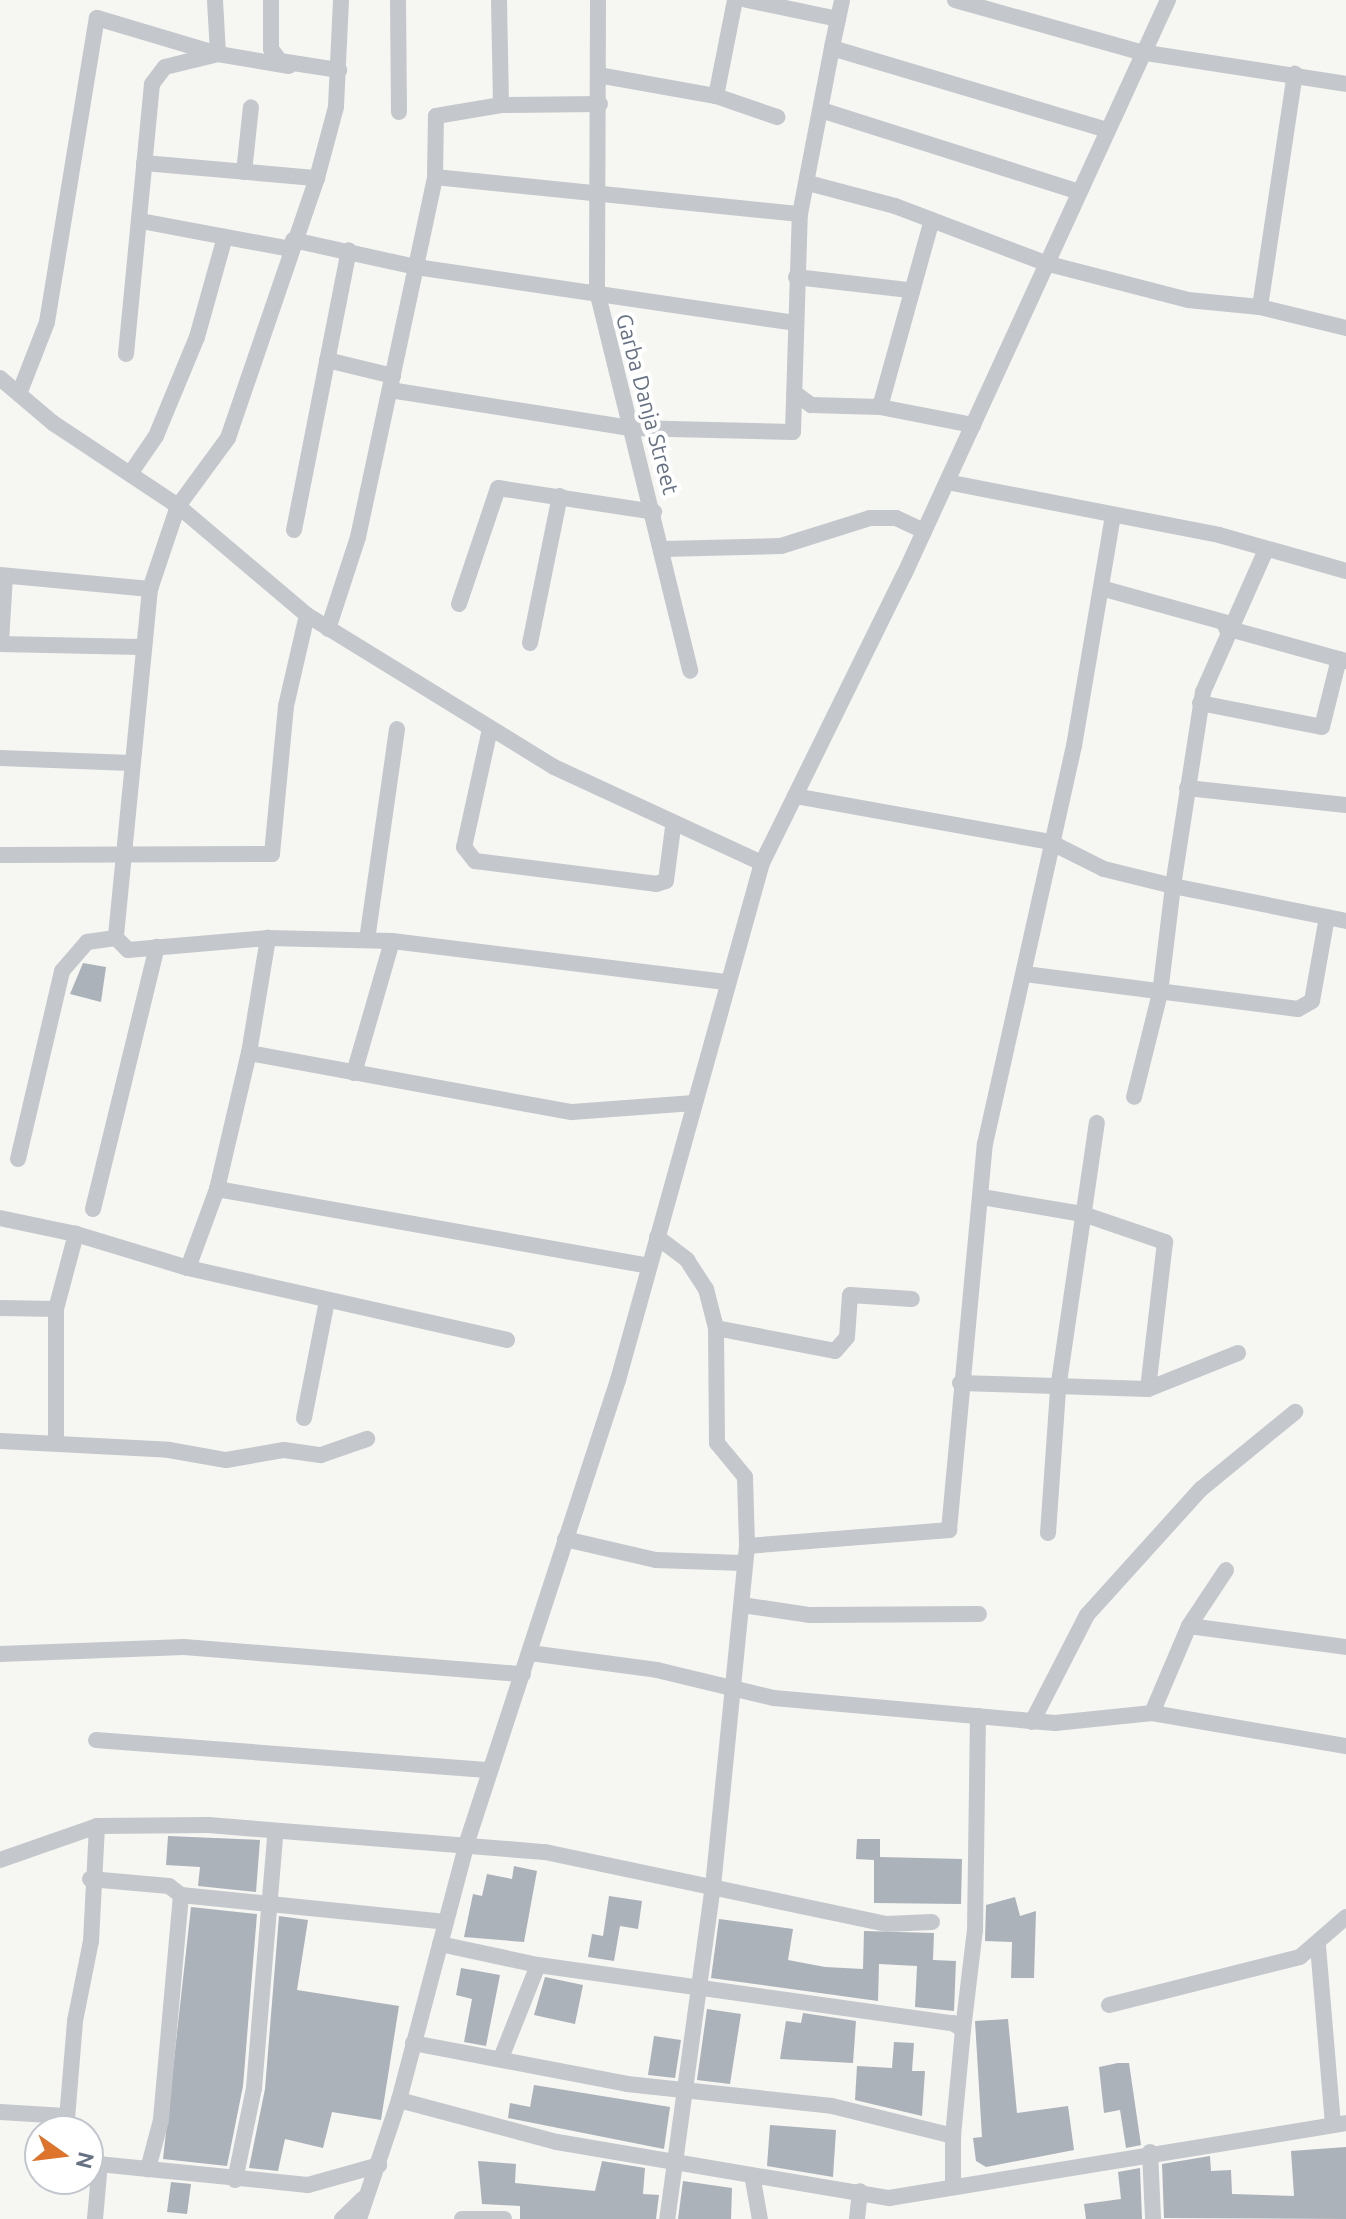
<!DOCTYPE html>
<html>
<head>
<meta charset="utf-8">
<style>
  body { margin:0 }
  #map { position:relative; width:1346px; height:2219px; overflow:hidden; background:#f6f6f3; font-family:Ubuntu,sans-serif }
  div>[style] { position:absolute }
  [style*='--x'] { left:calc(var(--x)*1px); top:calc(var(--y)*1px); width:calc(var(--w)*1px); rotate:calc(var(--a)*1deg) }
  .building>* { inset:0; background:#acb2b9 }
  .minor>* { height:16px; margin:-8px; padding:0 8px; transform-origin:8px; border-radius:8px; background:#c4c7cb }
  span { translate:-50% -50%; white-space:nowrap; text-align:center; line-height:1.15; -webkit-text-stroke:8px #fff; paint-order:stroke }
  .street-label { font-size:22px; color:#667183 }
  .north { position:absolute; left:24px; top:2115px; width:80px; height:80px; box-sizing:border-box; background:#fff; border:2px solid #c2c6cd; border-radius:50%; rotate:104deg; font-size:22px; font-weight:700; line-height:32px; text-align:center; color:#667183 }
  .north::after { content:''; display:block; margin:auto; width:28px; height:36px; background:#de742c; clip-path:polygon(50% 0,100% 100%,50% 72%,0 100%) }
</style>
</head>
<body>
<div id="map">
  <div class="building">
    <i style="clip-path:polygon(83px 963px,106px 967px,101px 1002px,70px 994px)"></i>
    <i style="clip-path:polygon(168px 1836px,260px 1840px,256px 1892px,198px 1886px,200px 1867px,166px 1865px)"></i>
    <i style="clip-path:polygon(857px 1839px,880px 1839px,880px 1857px,962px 1859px,961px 1904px,874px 1903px,874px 1860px,856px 1859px)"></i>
    <i style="clip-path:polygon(514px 1866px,537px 1871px,524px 1942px,464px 1937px,473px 1894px,482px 1896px,487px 1874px,512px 1879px)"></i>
    <i style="clip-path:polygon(609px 1896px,642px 1901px,638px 1929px,620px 1926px,614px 1961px,588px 1957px,592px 1934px,603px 1936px)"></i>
    <i style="clip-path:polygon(1015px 1897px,1020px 1916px,1036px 1911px,1034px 1978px,1011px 1978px,1012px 1942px,985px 1941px,986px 1905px)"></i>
    <i style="clip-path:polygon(191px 1907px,257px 1914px,243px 2086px,227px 2166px,163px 2159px)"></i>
    <i style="clip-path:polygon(279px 1916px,308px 1920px,297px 1990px,399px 2006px,381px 2120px,332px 2112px,323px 2148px,285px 2139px,278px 2171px,249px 2168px,265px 2089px)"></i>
    <i style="clip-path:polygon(719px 1919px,793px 1929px,788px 1960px,825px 1967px,863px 1969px,864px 1931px,934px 1933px,933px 1960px,956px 1961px,954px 2011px,915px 2007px,917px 1966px,879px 1964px,878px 2001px,711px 1978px)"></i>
    <i style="clip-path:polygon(461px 1968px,500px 1975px,486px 2046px,464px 2042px,472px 1999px,456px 1995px)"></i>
    <i style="clip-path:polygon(545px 1977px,583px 1985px,575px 2024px,534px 2015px)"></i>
    <i style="clip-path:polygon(707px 2009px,741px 2014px,730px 2084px,697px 2080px)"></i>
    <i style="clip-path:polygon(803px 2013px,856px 2021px,853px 2063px,780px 2059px,786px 2021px,801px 2023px)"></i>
    <i style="clip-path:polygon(1008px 2019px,1017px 2113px,1068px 2106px,1074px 2150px,986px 2167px,976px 2161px,973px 2138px,982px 2137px,975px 2021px)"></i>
    <i style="clip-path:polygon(654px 2036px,681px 2040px,675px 2078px,648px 2075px)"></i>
    <i style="clip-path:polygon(894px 2042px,914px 2043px,912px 2071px,925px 2071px,922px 2116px,855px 2100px,857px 2066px,892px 2068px)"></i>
    <i style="clip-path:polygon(1118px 2063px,1129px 2063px,1141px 2145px,1126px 2148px,1120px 2110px,1104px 2113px,1099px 2067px)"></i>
    <i style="clip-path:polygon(534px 2085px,670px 2107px,664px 2149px,508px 2118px,510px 2103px,530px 2107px)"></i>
    <i style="clip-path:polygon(770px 2125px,836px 2130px,833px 2177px,767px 2166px)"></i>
    <i style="clip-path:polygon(1346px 2147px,1346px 2219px,1164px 2218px,1162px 2164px,1210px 2156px,1211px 2171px,1231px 2170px,1232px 2194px,1294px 2196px,1291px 2151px)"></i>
    <i style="clip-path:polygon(478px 2161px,516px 2164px,515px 2183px,595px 2191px,602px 2161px,645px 2168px,643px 2194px,659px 2195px,656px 2219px,520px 2219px,520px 2206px,482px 2204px)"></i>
    <i style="clip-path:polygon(1140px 2168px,1142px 2219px,1086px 2219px,1084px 2204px,1121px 2199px,1118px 2172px)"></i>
    <i style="clip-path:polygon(683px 2181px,732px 2188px,731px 2219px,678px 2219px)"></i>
    <i style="clip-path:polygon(171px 2182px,191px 2184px,187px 2214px,167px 2212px)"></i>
  </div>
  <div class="minor">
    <i style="--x:271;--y:0;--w:49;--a:90"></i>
    <i style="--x:271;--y:49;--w:15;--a:53"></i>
    <i style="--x:280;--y:61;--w:60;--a:8.7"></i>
    <i style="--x:341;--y:0;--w:107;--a:92.7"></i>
    <i style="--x:336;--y:107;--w:73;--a:105"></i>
    <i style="--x:317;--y:178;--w:275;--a:108.9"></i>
    <i style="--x:228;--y:438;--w:84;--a:126.3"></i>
    <i style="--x:178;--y:506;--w:88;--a:108.6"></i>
    <i style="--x:150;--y:589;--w:351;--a:95.6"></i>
    <i style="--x:116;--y:938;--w:17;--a:45"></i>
    <i style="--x:128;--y:950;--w:141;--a:-4.9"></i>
    <i style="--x:268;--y:938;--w:124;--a:1.4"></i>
    <i style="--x:392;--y:941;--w:338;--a:7"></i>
    <i style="--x:398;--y:0;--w:112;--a:89.5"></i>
    <i style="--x:499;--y:0;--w:105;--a:88.9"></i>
    <i style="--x:598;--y:0;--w:291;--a:90.2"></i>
    <i style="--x:597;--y:291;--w:391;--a:76.2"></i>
    <i style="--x:747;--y:0;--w:93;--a:11.8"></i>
    <i style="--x:838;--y:19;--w:19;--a:-78"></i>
    <i style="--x:955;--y:0;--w:192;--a:15.7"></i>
    <i style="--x:1140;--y:52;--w:208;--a:8.8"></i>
    <i style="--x:838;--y:19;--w:30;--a:102"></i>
    <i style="--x:832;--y:48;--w:284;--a:16.6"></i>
    <i style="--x:598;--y:75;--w:120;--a:10.1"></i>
    <i style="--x:716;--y:96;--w:98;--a:-78.8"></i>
    <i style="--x:716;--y:96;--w:65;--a:19"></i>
    <i style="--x:821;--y:110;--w:268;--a:17.6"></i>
    <i style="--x:144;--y:163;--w:174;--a:5"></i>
    <i style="--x:244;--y:172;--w:65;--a:-83.9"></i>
    <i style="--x:435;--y:177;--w:367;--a:5.8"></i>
    <i style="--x:808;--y:183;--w:90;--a:14.8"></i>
    <i style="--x:895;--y:206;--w:160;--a:20.8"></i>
    <i style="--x:1045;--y:263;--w:148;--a:14.5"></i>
    <i style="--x:1188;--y:300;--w:72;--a:5.6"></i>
    <i style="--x:1260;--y:307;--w:89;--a:13.7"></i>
    <i style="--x:141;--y:221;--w:152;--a:10.6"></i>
    <i style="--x:293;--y:240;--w:126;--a:12.4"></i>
    <i style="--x:416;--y:267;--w:383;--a:8.4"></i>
    <i style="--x:796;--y:277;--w:114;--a:6.6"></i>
    <i style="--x:1260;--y:307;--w:236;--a:-81.5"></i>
    <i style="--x:126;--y:354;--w:271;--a:-84.5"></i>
    <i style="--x:152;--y:84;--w:21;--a:-53"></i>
    <i style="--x:165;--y:67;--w:55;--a:-13.8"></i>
    <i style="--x:218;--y:54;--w:54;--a:-93.2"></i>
    <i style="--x:327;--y:360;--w:68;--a:13.6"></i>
    <i style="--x:0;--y:378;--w:70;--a:40.3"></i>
    <i style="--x:53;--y:423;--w:150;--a:33.6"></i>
    <i style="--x:178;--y:506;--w:169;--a:40.2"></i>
    <i style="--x:307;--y:615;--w:290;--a:31.6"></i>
    <i style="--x:554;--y:767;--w:229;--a:24.8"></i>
    <i style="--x:390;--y:390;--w:243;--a:9"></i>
    <i style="--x:630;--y:428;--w:163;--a:1.4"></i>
    <i style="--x:793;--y:432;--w:218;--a:-88.2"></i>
    <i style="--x:800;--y:214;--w:169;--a:-79.1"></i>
    <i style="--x:19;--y:394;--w:77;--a:-68.7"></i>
    <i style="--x:47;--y:322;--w:308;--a:-80.7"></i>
    <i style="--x:97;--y:18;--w:126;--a:16.6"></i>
    <i style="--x:218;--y:54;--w:72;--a:9.6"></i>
    <i style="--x:796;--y:394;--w:19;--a:36"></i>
    <i style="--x:811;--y:405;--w:69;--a:1.7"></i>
    <i style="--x:880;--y:407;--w:95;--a:11"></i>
    <i style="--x:880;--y:407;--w:194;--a:-74.5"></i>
    <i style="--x:130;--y:474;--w:46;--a:-55.6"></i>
    <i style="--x:156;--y:436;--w:107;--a:-67.5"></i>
    <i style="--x:197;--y:337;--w:104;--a:-74.4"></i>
    <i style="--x:947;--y:482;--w:277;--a:11"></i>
    <i style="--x:1219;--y:535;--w:132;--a:15.8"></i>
    <i style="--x:294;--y:530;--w:285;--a:-78.9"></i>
    <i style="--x:664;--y:549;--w:117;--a:-1.5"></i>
    <i style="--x:781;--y:546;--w:93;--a:-17.5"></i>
    <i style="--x:870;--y:518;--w:26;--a:0"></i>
    <i style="--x:896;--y:518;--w:31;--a:25"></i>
    <i style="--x:1265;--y:552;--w:153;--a:113.9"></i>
    <i style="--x:1203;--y:692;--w:196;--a:98.8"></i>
    <i style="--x:1173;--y:886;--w:177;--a:11.4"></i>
    <i style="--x:0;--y:575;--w:151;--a:5.3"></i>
    <i style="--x:1101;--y:588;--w:131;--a:15.5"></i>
    <i style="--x:459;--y:604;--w:122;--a:-71.4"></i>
    <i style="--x:498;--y:488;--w:158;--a:8.7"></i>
    <i style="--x:1226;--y:628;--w:124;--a:15.4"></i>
    <i style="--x:328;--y:629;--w:97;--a:-71.9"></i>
    <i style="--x:358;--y:537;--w:368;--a:-77.9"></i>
    <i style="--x:435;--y:177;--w:61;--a:-89.1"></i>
    <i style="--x:436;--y:116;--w:66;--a:-9.6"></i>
    <i style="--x:501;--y:105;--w:99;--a:-0.6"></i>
    <i style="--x:1;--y:642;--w:66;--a:-86.5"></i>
    <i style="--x:530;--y:643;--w:150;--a:-78.5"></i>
    <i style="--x:0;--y:644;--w:141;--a:1.2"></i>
    <i style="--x:1200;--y:703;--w:124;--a:11.1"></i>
    <i style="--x:1322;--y:727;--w:70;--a:-76"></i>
    <i style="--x:490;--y:729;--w:121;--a:102.4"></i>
    <i style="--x:464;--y:847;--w:18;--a:52"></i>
    <i style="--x:475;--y:861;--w:182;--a:7.2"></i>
    <i style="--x:656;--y:884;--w:10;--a:-17"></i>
    <i style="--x:666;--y:881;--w:54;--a:-82.6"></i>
    <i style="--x:0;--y:758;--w:131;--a:2.2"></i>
    <i style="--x:1187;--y:788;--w:160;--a:6.1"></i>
    <i style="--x:795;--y:796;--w:259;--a:10.2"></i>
    <i style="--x:1050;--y:842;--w:60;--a:26.6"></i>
    <i style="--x:1104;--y:869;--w:71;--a:13.8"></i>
    <i style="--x:1173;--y:886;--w:108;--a:96.9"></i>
    <i style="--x:1160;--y:993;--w:107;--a:104"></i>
    <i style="--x:0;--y:855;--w:272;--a:-0.2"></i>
    <i style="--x:272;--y:854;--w:149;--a:-84.6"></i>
    <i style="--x:286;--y:706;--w:93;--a:-77"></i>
    <i style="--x:367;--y:940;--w:213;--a:-81.9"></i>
    <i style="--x:1025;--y:974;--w:275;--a:7.3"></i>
    <i style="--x:1298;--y:1009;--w:16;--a:-30"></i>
    <i style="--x:1312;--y:1001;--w:85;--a:-79.9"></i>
    <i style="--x:249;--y:1053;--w:117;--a:-80.6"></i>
    <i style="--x:354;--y:1073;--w:137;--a:-73.9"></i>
    <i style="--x:18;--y:1159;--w:193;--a:-76.8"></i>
    <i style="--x:62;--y:971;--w:38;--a:-49"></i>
    <i style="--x:87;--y:942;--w:29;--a:-8"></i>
    <i style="--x:217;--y:1189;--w:439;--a:10.1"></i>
    <i style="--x:982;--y:1197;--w:102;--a:9.6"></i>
    <i style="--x:1083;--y:1214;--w:87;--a:18.9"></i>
    <i style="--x:1165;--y:1242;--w:148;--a:96.6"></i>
    <i style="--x:93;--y:1209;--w:270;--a:-76.3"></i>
    <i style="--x:0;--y:1218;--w:78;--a:11.9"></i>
    <i style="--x:657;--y:1237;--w:38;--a:37"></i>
    <i style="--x:687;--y:1260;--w:35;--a:57"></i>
    <i style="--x:706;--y:1289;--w:40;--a:75.6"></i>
    <i style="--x:716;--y:1328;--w:115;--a:89.5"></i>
    <i style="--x:717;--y:1443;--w:44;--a:50.5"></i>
    <i style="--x:745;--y:1477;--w:69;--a:88.3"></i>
    <i style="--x:747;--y:1546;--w:341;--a:95.7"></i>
    <i style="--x:713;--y:1885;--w:337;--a:97.8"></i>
    <i style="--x:188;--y:1268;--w:327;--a:12.7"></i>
    <i style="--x:0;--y:1308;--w:56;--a:1"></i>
    <i style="--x:56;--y:1309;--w:78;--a:-75.1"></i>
    <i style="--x:76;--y:1234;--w:117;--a:16.9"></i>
    <i style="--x:188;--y:1268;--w:84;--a:-69.8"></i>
    <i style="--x:217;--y:1189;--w:140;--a:-76.8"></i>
    <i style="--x:249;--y:1053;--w:328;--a:10.4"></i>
    <i style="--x:572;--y:1112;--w:122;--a:-4.2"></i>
    <i style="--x:56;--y:1309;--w:134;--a:90"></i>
    <i style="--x:716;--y:1328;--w:121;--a:10.9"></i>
    <i style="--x:835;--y:1351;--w:18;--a:-49"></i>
    <i style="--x:847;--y:1337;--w:42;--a:-85.9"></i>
    <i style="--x:850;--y:1295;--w:62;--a:3.7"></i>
    <i style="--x:960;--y:1383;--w:188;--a:1.8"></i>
    <i style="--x:1148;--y:1389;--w:97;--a:-21.8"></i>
    <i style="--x:304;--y:1418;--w:119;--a:-78.9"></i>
    <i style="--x:0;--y:1441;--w:169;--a:3"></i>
    <i style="--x:169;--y:1450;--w:58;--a:10"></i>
    <i style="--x:226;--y:1460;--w:59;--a:-9.8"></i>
    <i style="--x:284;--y:1450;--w:37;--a:8"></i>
    <i style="--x:321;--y:1455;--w:49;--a:-19.2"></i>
    <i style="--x:1048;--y:1533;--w:144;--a:-86"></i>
    <i style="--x:1058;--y:1389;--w:269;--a:-81.7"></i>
    <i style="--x:565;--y:1539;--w:93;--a:13"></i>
    <i style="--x:656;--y:1560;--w:87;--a:2"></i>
    <i style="--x:747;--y:1546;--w:203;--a:-4.5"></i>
    <i style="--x:949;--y:1530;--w:388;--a:-84.7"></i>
    <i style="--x:985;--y:1144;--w:408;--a:-77.4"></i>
    <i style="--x:1074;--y:746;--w:233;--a:-80.4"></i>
    <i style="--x:742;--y:1605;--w:69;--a:8.4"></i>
    <i style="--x:810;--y:1615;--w:169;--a:-0.3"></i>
    <i style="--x:1189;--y:1626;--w:158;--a:7.6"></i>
    <i style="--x:530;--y:1653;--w:128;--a:7.6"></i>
    <i style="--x:657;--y:1670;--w:120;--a:13.5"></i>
    <i style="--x:774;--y:1698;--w:282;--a:5.1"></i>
    <i style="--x:1055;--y:1723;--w:98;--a:-5.9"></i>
    <i style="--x:1152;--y:1713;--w:197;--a:9.7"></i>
    <i style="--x:0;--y:1654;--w:184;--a:-2.2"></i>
    <i style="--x:184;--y:1647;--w:340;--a:4.6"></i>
    <i style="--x:1152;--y:1713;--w:95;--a:-67"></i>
    <i style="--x:1189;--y:1626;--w:67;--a:-56.5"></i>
    <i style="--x:1032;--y:1722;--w:120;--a:-62.8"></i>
    <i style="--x:1087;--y:1615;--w:170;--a:-47.9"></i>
    <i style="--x:1201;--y:1489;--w:122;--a:-39.3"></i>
    <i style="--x:96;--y:1740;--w:395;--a:4.4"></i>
    <i style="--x:0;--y:1860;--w:103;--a:-19.3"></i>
    <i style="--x:97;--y:1826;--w:111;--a:-0.5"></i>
    <i style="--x:208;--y:1825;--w:338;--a:4.6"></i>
    <i style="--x:545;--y:1852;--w:349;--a:11.9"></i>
    <i style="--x:886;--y:1924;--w:46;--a:-2.5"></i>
    <i style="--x:90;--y:1879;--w:79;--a:5.1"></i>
    <i style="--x:169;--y:1886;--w:15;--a:37"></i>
    <i style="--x:181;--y:1895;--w:226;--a:95.1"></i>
    <i style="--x:161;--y:2120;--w:51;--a:104.9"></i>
    <i style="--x:181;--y:1895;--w:266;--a:5.8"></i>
    <i style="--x:440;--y:1944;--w:100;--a:12.1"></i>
    <i style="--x:1318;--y:1946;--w:179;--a:85.2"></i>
    <i style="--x:1109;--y:2005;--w:197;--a:-14.1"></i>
    <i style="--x:1300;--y:1957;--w:61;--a:-41"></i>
    <i style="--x:963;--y:2030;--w:101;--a:-83.2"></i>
    <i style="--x:975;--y:1930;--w:214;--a:-89.2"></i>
    <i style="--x:413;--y:2043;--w:218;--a:10.8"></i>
    <i style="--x:627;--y:2084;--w:206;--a:6.1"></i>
    <i style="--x:832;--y:2106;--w:125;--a:13.9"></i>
    <i style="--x:953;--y:2136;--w:49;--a:90"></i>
    <i style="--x:501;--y:2058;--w:100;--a:-68.3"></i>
    <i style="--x:538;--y:1965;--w:419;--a:8"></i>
    <i style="--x:953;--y:2023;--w:12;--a:35"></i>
    <i style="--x:963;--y:2030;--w:106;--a:95.4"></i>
    <i style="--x:399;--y:2100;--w:163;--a:14.9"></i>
    <i style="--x:557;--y:2142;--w:337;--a:9.6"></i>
    <i style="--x:889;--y:2198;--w:463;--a:-9.3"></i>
    <i style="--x:0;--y:2112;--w:65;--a:3.5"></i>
    <i style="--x:66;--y:2131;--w:110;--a:-85.3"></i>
    <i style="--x:75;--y:2021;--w:82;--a:-78.7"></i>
    <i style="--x:91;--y:1941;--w:115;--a:-87"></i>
    <i style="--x:1150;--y:2152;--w:67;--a:87.4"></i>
    <i style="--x:88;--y:2163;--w:221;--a:5.7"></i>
    <i style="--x:308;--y:2185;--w:74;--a:-15.7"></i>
    <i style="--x:235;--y:2180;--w:94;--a:-78.3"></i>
    <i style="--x:254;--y:2088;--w:253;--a:-85.2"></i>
    <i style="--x:753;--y:2180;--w:40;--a:80"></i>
    <i style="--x:95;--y:2219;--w:56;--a:-84.9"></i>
    <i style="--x:342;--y:2219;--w:29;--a:-44"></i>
    <i style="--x:359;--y:2219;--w:126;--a:-71.4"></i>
    <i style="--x:399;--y:2100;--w:267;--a:-75.2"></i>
    <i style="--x:467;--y:1842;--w:486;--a:-71.9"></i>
    <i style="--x:618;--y:1380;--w:537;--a:-74.44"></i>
    <i style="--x:762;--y:863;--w:321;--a:-63.8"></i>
    <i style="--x:904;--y:575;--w:633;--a:-65.34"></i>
    <i style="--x:462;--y:2219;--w:42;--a:0"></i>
    <i style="--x:857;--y:2219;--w:28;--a:-84"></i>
  </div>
  <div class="street-label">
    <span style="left:648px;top:404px;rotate:75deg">Garba Danja Street</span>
  </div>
  <div class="north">N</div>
</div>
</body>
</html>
